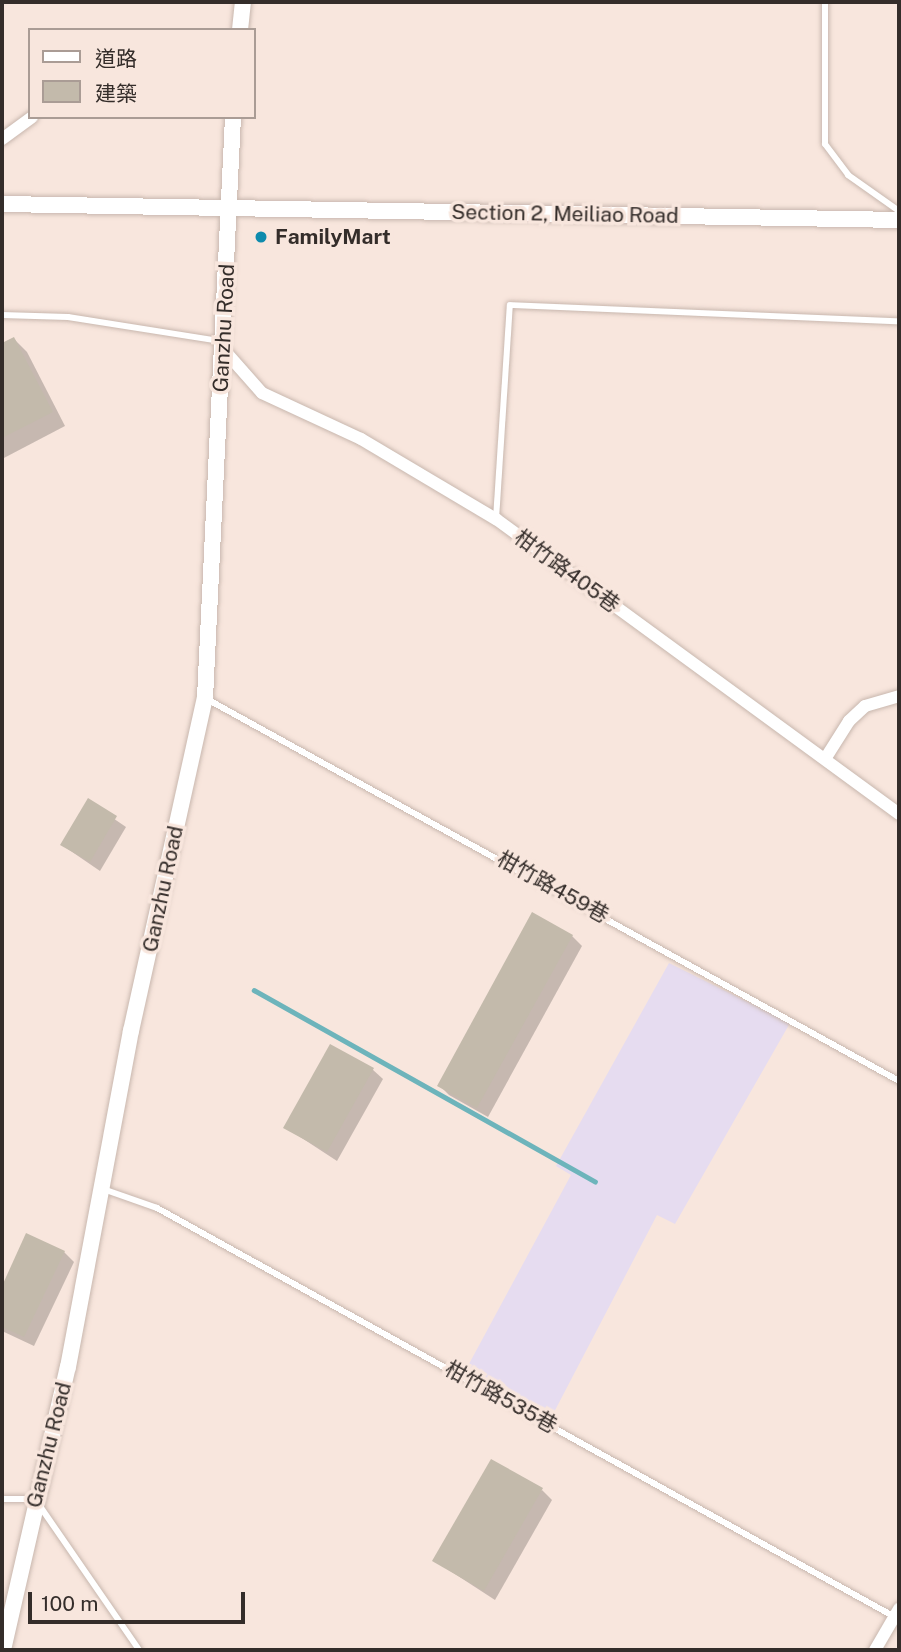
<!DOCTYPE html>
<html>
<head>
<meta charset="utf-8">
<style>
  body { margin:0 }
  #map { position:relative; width:901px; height:1652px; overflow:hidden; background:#f8e6dd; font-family:"Public Sans","Noto Sans TC",sans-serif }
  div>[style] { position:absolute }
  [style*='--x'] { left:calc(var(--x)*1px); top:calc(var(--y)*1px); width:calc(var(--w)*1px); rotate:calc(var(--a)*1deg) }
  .industrial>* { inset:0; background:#e6dcf0 }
  .shadow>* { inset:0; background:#0003 }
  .stream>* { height:4.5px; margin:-2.25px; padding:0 2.25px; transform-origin:2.25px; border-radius:2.25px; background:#6db4bb }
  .building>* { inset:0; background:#c3baab }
  .roads { filter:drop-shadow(0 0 2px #c8b7ae) drop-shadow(0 0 2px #c8b7ae) }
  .service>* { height:6px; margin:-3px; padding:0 3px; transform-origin:3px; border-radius:3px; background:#fff }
  .minor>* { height:12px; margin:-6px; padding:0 6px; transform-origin:6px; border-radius:6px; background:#fff }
  .tertiary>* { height:16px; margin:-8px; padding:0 8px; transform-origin:8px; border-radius:8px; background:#fff }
  .dots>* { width:19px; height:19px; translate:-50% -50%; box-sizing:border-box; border:4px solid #f8e6dd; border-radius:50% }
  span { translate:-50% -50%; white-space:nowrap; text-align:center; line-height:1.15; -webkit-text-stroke:7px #f8e6dd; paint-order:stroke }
  .street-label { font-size:21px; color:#342d2a }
  .poi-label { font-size:21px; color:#342d2a; font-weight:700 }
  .left { translate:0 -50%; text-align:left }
  .frame { position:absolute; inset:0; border:4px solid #342d2a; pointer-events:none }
  .legend { position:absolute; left:28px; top:28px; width:228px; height:91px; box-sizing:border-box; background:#f8e6dd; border:2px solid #aa9c95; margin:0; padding:9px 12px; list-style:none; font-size:21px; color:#342d2a }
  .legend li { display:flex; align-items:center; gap:14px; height:35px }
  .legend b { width:35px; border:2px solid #aa9c95 }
  .scale { position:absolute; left:28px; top:1592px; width:217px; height:32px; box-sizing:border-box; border:4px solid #342d2a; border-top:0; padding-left:9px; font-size:21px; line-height:24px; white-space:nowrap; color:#342d2a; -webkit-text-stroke:5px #f8e6dd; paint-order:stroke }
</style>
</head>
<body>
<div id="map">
  <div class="industrial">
    <i style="clip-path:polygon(669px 963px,790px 1023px,675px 1224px,657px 1215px,551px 1418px,463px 1375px,571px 1175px,556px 1166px)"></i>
  </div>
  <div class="shadow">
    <i style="clip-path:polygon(14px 339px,27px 352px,65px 426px,2px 459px,2px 345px)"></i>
    <i style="clip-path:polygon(88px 801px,126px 827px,100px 871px,62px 845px)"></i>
    <i style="clip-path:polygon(572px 936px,582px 946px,488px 1117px,449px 1095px,439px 1085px)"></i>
    <i style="clip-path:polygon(372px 1069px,383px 1079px,337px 1161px,285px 1127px)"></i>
    <i style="clip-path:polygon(27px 1235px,64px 1252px,74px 1262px,34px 1346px,2px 1331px,2px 1290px)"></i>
    <i style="clip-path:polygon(542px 1490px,552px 1500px,495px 1600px,435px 1561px)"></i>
  </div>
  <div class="stream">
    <i style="--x:254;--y:990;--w:391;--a:29.3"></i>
  </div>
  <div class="building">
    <i style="clip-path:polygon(14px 337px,53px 412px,2px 438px,2px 343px)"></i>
    <i style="clip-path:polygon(88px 798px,117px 816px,90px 862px,60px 845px)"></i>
    <i style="clip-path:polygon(532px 912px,573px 935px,477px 1108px,437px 1086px)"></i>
    <i style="clip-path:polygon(330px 1044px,374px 1068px,327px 1152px,283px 1128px)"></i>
    <i style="clip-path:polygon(26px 1233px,65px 1251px,24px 1337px,2px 1327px,2px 1286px)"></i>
    <i style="clip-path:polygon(491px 1459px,543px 1488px,484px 1591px,432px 1561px)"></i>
  </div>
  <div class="roads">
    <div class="service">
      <i style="--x:825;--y:2;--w:142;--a:90"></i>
      <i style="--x:825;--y:144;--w:39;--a:53"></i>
      <i style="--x:848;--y:175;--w:62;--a:35.2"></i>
      <i style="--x:2;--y:315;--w:66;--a:1.7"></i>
      <i style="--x:68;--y:317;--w:148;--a:9"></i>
      <i style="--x:214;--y:340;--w:7;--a:45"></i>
      <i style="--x:496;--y:519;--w:214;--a:-86.3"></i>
      <i style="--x:510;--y:305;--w:389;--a:2.4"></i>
      <i style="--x:205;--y:698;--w:793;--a:28.89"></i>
      <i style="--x:103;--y:1189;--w:57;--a:19.4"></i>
      <i style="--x:157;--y:1208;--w:844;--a:29"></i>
      <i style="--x:2;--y:1499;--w:33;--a:0"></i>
      <i style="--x:35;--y:1499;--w:183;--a:55.4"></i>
    </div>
    <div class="minor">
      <i style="--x:2;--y:139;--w:37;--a:-36"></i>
      <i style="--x:224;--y:350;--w:57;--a:48.5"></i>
      <i style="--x:262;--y:393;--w:109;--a:24.9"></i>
      <i style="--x:361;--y:439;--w:157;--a:30.7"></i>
      <i style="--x:496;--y:519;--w:499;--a:36.2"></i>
      <i style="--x:825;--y:759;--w:45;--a:-57.7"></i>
      <i style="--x:849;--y:721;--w:22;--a:-43"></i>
      <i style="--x:865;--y:706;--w:35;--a:-16"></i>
      <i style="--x:875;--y:1650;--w:48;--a:-59.7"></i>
    </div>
    <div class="tertiary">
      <i style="--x:240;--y:30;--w:28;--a:-84"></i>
      <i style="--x:2;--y:204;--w:897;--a:1.02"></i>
      <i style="--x:3;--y:1650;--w:290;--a:-77.1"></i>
      <i style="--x:68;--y:1367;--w:342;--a:-79.4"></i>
      <i style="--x:131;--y:1031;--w:341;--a:-77.5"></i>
      <i style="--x:205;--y:698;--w:582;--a:-87.24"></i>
    </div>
  </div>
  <div class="dots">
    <i style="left:261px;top:237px;background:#0e8bad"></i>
  </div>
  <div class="street-label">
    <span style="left:565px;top:214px;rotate:1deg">Section 2, Meiliao Road</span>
    <span style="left:224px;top:328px;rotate:-87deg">Ganzhu Road</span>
    <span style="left:567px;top:571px;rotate:36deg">柑竹路405巷</span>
    <span style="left:553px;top:887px;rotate:29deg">柑竹路459巷</span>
    <span style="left:163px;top:889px;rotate:-78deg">Ganzhu Road</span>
    <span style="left:501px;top:1397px;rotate:29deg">柑竹路535巷</span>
    <span style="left:49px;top:1445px;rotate:-76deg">Ganzhu Road</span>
  </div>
  <div class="poi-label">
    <span class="left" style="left:275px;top:237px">FamilyMart</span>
  </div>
  <div class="frame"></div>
  <ul class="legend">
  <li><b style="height:9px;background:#fff"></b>道路</li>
  <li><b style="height:19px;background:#c3baab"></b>建築</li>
  </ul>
  <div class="scale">100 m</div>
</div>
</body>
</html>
